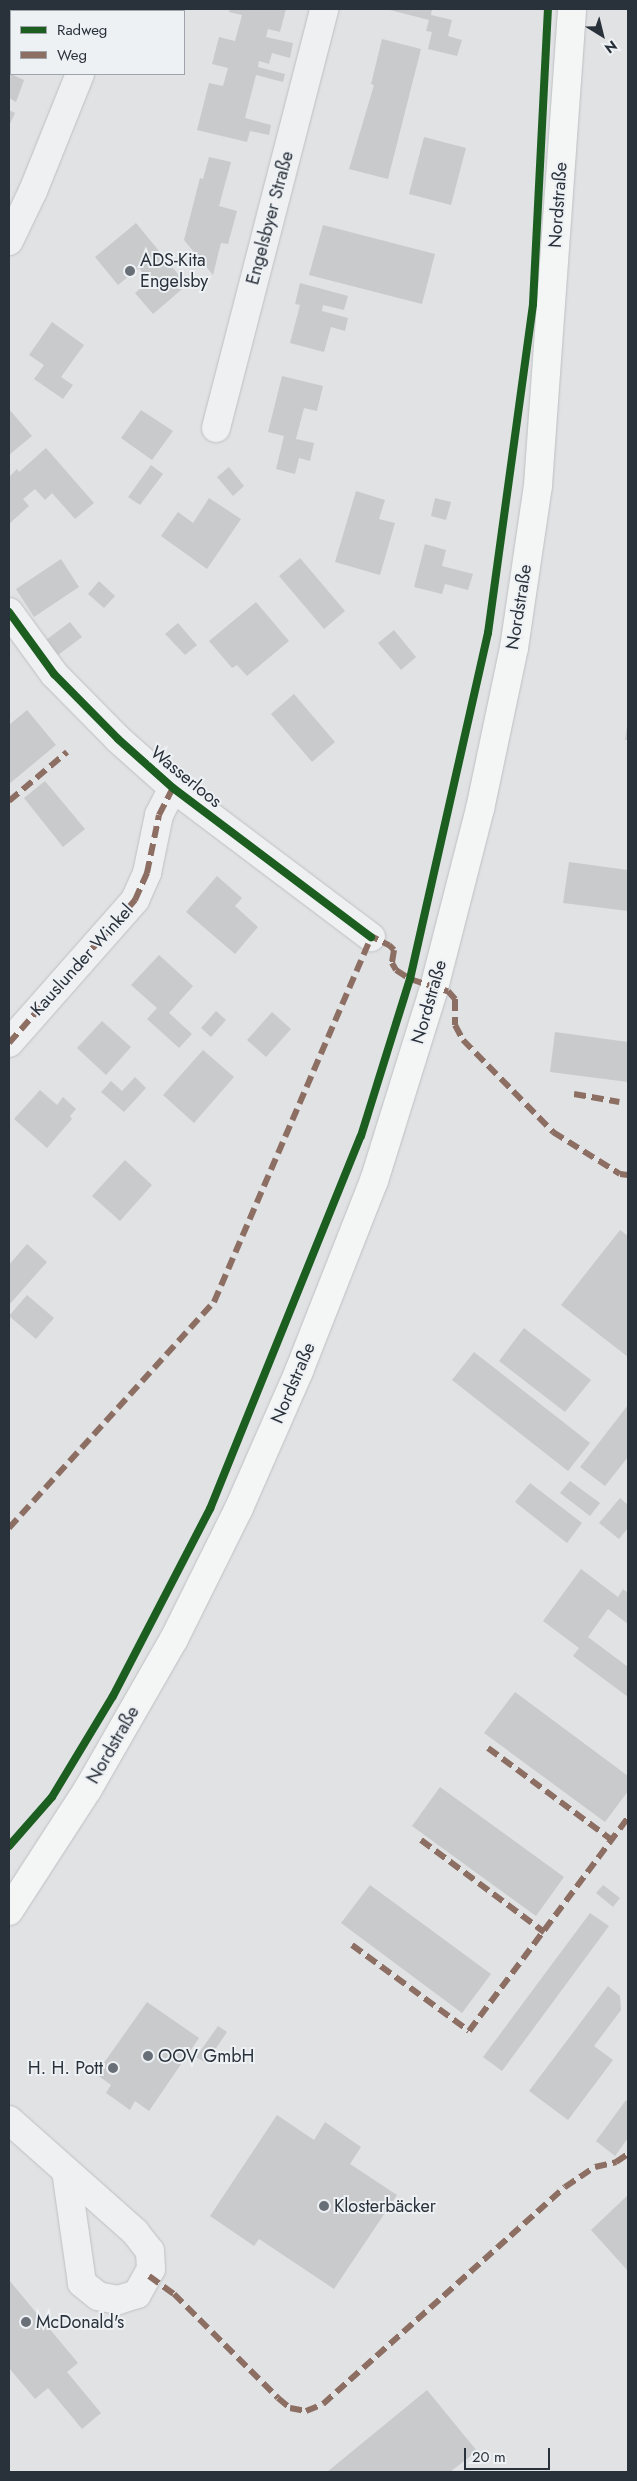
<!DOCTYPE html>
<html>
<head>
<meta charset="utf-8">
<style>
  body { margin:0 }
  #map { position:relative; width:637px; height:2481px; overflow:hidden; background:#e0e2e4; font-family:Jost,sans-serif }
  div>[style] { position:absolute }
  [style*='--x'] { left:calc(var(--x)*1px); top:calc(var(--y)*1px); width:calc(var(--w)*1px); rotate:calc(var(--a)*1deg) }
  .building>* { inset:0; background:#c8cacc }
  .roads { filter:drop-shadow(0 0 1px #bec0c2) drop-shadow(0 0 1px #bec0c2) }
  .minor>* { height:28px; margin:-14px; padding:0 14px; transform-origin:14px; border-radius:14px; background:#eff0f2 }
  .major>* { height:28px; margin:-14px; padding:0 14px; transform-origin:14px; border-radius:14px; background:#f4f5f5 }
  .quiet>* { height:6px; margin-top:-3px; transform-origin:0; background:repeating-linear-gradient(90deg,#8d6e63 0 12px,transparent 0 18px) }
  .cycleway>* { height:8px; margin:-4px; padding:0 4px; transform-origin:4px; border-radius:4px; background:#1b5e20 }
  .dots>* { width:14px; height:14px; translate:-50% -50%; box-sizing:border-box; border:2px solid #eef1f4; border-radius:50% }
  span { translate:-50% -50%; white-space:nowrap; text-align:center; line-height:1.15; -webkit-text-stroke:4px #eef1f4; paint-order:stroke }
  .street-label { font-size:18px; color:#29313b }
  .poi-label { font-size:18px; color:#29313b }
  .left { translate:0 -50%; text-align:left }
  .right { translate:-100% -50%; text-align:right }
  .frame { position:absolute; inset:0; border:10px solid #29313b; pointer-events:none }
  .legend { position:absolute; left:10px; top:10px; width:175px; height:65px; box-sizing:border-box; background:#eef1f4; border:1px solid #9fa4aa; margin:0; padding:6px 9px; list-style:none; font-size:15px; color:#29313b }
  .legend li { display:flex; align-items:center; gap:10px; height:25px }
  .legend b { width:25px; border:1px solid #9fa4aa }
  .north { position:absolute; left:577px; top:10px; width:50px; height:50px; -webkit-text-stroke:4px #eef1f4; paint-order:stroke; rotate:144deg; font-size:14px; font-weight:700; line-height:20px; text-align:center; color:#29313b }
  .north::after { content:''; display:block; margin:auto; width:18px; height:22px; background:#29313b; clip-path:polygon(50% 0,100% 100%,50% 72%,0 100%) }
  .scale { position:absolute; left:464px; top:2448px; width:86px; height:22px; box-sizing:border-box; border:2px solid #29313b; border-top:0; padding-left:6px; font-size:15px; line-height:18px; white-space:nowrap; color:#29313b; -webkit-text-stroke:4px #eef1f4; paint-order:stroke }
</style>
</head>
<body>
<div id="map">
  <div class="building">
    <i style="clip-path:polygon(230px 9px,286px 9px,280px 32px,268px 29px,266px 37px,293px 43px,290px 58px,272px 53px,269px 64px,259px 61px,258px 67px,285px 74px,283px 82px,256px 75px,245px 118px,271px 125px,269px 135px,250px 131px,247px 142px,197px 130px,209px 83px,223px 86px,228px 68px,212px 64px,219px 37px,235px 41px,242px 15px,229px 12px)"></i>
    <i style="clip-path:polygon(386px 9px,432px 9px,431px 15px,452px 20px,448px 36px,462px 40px,457px 56px,428px 49px,432px 32px,426px 31px,429px 20px)"></i>
    <i style="clip-path:polygon(9px 26px,11px 27px,11px 74px,24px 80px,16px 102px,9px 98px)"></i>
    <i style="clip-path:polygon(382px 39px,421px 49px,388px 179px,349px 169px,374px 85px,371px 84px)"></i>
    <i style="clip-path:polygon(9px 110px,15px 113px,9px 126px)"></i>
    <i style="clip-path:polygon(424px 137px,466px 148px,451px 205px,409px 194px)"></i>
    <i style="clip-path:polygon(209px 157px,231px 162px,219px 206px,237px 211px,228px 244px,221px 243px,213px 275px,184px 240px,200px 178px,203px 179px)"></i>
    <i style="clip-path:polygon(136px 223px,187px 285px,153px 314px,135px 293px,149px 281px,139px 268px,118px 285px,95px 257px)"></i>
    <i style="clip-path:polygon(323px 225px,435px 254px,422px 304px,309px 275px)"></i>
    <i style="clip-path:polygon(300px 283px,348px 296px,344px 310px,323px 305px,322px 311px,348px 318px,345px 331px,331px 327px,324px 352px,290px 343px,300px 305px,295px 304px)"></i>
    <i style="clip-path:polygon(52px 322px,84px 345px,61px 377px,73px 385px,63px 399px,34px 379px,44px 365px,29px 355px)"></i>
    <i style="clip-path:polygon(282px 376px,323px 386px,317px 411px,304px 408px,296px 439px,314px 443px,310px 461px,299px 458px,295px 474px,276px 469px,284px 436px,268px 432px)"></i>
    <i style="clip-path:polygon(9px 409px,32px 436px,9px 455px)"></i>
    <i style="clip-path:polygon(141px 410px,173px 431px,152px 460px,121px 438px)"></i>
    <i style="clip-path:polygon(46px 448px,94px 503px,75px 519px,52px 493px,45px 500px,35px 489px,23px 499px,29px 506px,9px 524px,9px 477px,17px 469px,19px 472px)"></i>
    <i style="clip-path:polygon(151px 465px,163px 474px,140px 505px,128px 497px)"></i>
    <i style="clip-path:polygon(229px 467px,244px 486px,233px 496px,217px 477px)"></i>
    <i style="clip-path:polygon(356px 491px,385px 500px,379px 519px,395px 523px,380px 575px,335px 562px)"></i>
    <i style="clip-path:polygon(209px 498px,241px 519px,207px 569px,161px 536px,178px 512px,193px 523px)"></i>
    <i style="clip-path:polygon(435px 498px,451px 502px,446px 520px,431px 516px)"></i>
    <i style="clip-path:polygon(425px 544px,446px 550px,442px 566px,473px 574px,468px 590px,445px 584px,442px 594px,414px 587px)"></i>
    <i style="clip-path:polygon(300px 558px,345px 611px,324px 629px,279px 576px)"></i>
    <i style="clip-path:polygon(61px 559px,79px 587px,34px 617px,16px 589px)"></i>
    <i style="clip-path:polygon(99px 581px,115px 596px,104px 608px,88px 594px)"></i>
    <i style="clip-path:polygon(256px 602px,289px 641px,247px 676px,237px 665px,232px 668px,209px 641px)"></i>
    <i style="clip-path:polygon(70px 622px,82px 637px,58px 655px,46px 640px)"></i>
    <i style="clip-path:polygon(178px 623px,197px 645px,185px 655px,165px 634px)"></i>
    <i style="clip-path:polygon(394px 630px,416px 657px,401px 670px,378px 643px)"></i>
    <i style="clip-path:polygon(294px 694px,335px 742px,312px 762px,271px 714px)"></i>
    <i style="clip-path:polygon(27px 710px,56px 745px,9px 784px,9px 725px)"></i>
    <i style="clip-path:polygon(627px 726px,628px 726px,628px 740px,625px 740px)"></i>
    <i style="clip-path:polygon(45px 781px,85px 829px,63px 847px,24px 798px)"></i>
    <i style="clip-path:polygon(569px 862px,628px 870px,628px 911px,563px 903px)"></i>
    <i style="clip-path:polygon(217px 876px,242px 898px,235px 906px,258px 927px,235px 954px,186px 912px)"></i>
    <i style="clip-path:polygon(159px 955px,193px 986px,169px 1013px,192px 1034px,179px 1048px,147px 1019px,157px 1008px,131px 985px)"></i>
    <i style="clip-path:polygon(216px 1011px,226px 1020px,211px 1037px,201px 1028px)"></i>
    <i style="clip-path:polygon(272px 1012px,291px 1029px,266px 1057px,247px 1040px)"></i>
    <i style="clip-path:polygon(102px 1021px,131px 1047px,106px 1075px,77px 1048px)"></i>
    <i style="clip-path:polygon(555px 1032px,628px 1042px,628px 1082px,550px 1072px)"></i>
    <i style="clip-path:polygon(203px 1050px,234px 1077px,194px 1123px,163px 1095px)"></i>
    <i style="clip-path:polygon(135px 1077px,146px 1088px,124px 1112px,101px 1092px,111px 1081px,122px 1091px)"></i>
    <i style="clip-path:polygon(40px 1090px,57px 1105px,63px 1097px,76px 1109px,70px 1116px,72px 1119px,47px 1148px,14px 1119px)"></i>
    <i style="clip-path:polygon(125px 1160px,152px 1185px,120px 1221px,92px 1196px)"></i>
    <i style="clip-path:polygon(620px 1230px,628px 1236px,628px 1357px,561px 1305px)"></i>
    <i style="clip-path:polygon(27px 1244px,47px 1262px,9px 1305px,9px 1265px)"></i>
    <i style="clip-path:polygon(27px 1295px,54px 1318px,36px 1339px,9px 1316px)"></i>
    <i style="clip-path:polygon(524px 1328px,591px 1380px,565px 1412px,499px 1361px)"></i>
    <i style="clip-path:polygon(474px 1352px,590px 1443px,568px 1471px,452px 1380px)"></i>
    <i style="clip-path:polygon(628px 1405px,628px 1457px,605px 1486px,580px 1467px)"></i>
    <i style="clip-path:polygon(570px 1481px,600px 1503px,590px 1516px,560px 1493px)"></i>
    <i style="clip-path:polygon(530px 1483px,582px 1523px,567px 1543px,515px 1502px)"></i>
    <i style="clip-path:polygon(620px 1498px,628px 1505px,628px 1528px,619px 1539px,599px 1523px)"></i>
    <i style="clip-path:polygon(581px 1569px,618px 1597px,623px 1589px,628px 1593px,628px 1624px,608px 1609px,588px 1637px,628px 1667px,628px 1697px,573px 1656px,579px 1648px,543px 1621px)"></i>
    <i style="clip-path:polygon(515px 1692px,628px 1776px,628px 1791px,605px 1822px,484px 1733px)"></i>
    <i style="clip-path:polygon(440px 1787px,564px 1877px,536px 1916px,412px 1826px)"></i>
    <i style="clip-path:polygon(370px 1885px,491px 1974px,462px 2013px,341px 1923px)"></i>
    <i style="clip-path:polygon(603px 1885px,620px 1898px,613px 1907px,596px 1893px)"></i>
    <i style="clip-path:polygon(590px 1913px,609px 1926px,502px 2071px,483px 2057px)"></i>
    <i style="clip-path:polygon(608px 1986px,620px 1996px,621px 2010px,594px 2046px,613px 2060px,568px 2120px,529px 2091px)"></i>
    <i style="clip-path:polygon(147px 2002px,199px 2038px,149px 2111px,135px 2101px,130px 2110px,106px 2093px,111px 2085px,96px 2074px)"></i>
    <i style="clip-path:polygon(218px 2026px,227px 2032px,206px 2063px,196px 2057px)"></i>
    <i style="clip-path:polygon(626px 2100px,628px 2102px,628px 2138px,615px 2156px,596px 2141px)"></i>
    <i style="clip-path:polygon(277px 2115px,314px 2140px,325px 2122px,361px 2147px,350px 2164px,397px 2195px,334px 2289px,259px 2239px,254px 2246px,210px 2216px)"></i>
    <i style="clip-path:polygon(628px 2195px,628px 2271px,591px 2230px)"></i>
    <i style="clip-path:polygon(9px 2280px,78px 2363px,67px 2372px,101px 2413px,82px 2429px,48px 2388px,35px 2399px,9px 2368px)"></i>
    <i style="clip-path:polygon(427px 2390px,477px 2451px,450px 2472px,327px 2472px)"></i>
  </div>
  <div class="roads">
    <div class="minor">
      <i style="--x:103;--y:11;--w:2;--a:-63"></i>
      <i style="--x:9;--y:241;--w:55;--a:-64.4"></i>
      <i style="--x:33;--y:191;--w:126;--a:-68.1"></i>
      <i style="--x:216;--y:428;--w:433;--a:-75.5"></i>
      <i style="--x:9;--y:612;--w:77;--a:54"></i>
      <i style="--x:54;--y:674;--w:91;--a:45.4"></i>
      <i style="--x:118;--y:739;--w:74;--a:41.7"></i>
      <i style="--x:173;--y:788;--w:248;--a:37"></i>
      <i style="--x:9;--y:1043;--w:191;--a:-48.6"></i>
      <i style="--x:135;--y:900;--w:30;--a:-66"></i>
      <i style="--x:147;--y:873;--w:59;--a:-78.3"></i>
      <i style="--x:159;--y:815;--w:30;--a:-63"></i>
      <i style="--x:9;--y:2120;--w:169;--a:41.6"></i>
      <i style="--x:135;--y:2232;--w:24;--a:52"></i>
      <i style="--x:150;--y:2251;--w:18;--a:87"></i>
      <i style="--x:151;--y:2269;--w:29;--a:119"></i>
      <i style="--x:137;--y:2294;--w:20;--a:162"></i>
      <i style="--x:118;--y:2300;--w:20;--a:-169"></i>
      <i style="--x:98;--y:2296;--w:21;--a:-141"></i>
      <i style="--x:82;--y:2283;--w:113;--a:-98.1"></i>
    </div>
    <div class="major">
      <i style="--x:9;--y:1911;--w:145;--a:-57.1"></i>
      <i style="--x:88;--y:1789;--w:173;--a:-60.2"></i>
      <i style="--x:174;--y:1639;--w:146;--a:-63.6"></i>
      <i style="--x:239;--y:1508;--w:150;--a:-66.3"></i>
      <i style="--x:299;--y:1371;--w:204;--a:-68.5"></i>
      <i style="--x:374;--y:1181;--w:202;--a:-72.7"></i>
      <i style="--x:434;--y:988;--w:185;--a:-75.6"></i>
      <i style="--x:480;--y:809;--w:165;--a:-78.1"></i>
      <i style="--x:514;--y:648;--w:165;--a:-81.6"></i>
      <i style="--x:538;--y:485;--w:477;--a:-85.9"></i>
    </div>
  </div>
  <div class="quiet">
    <i style="--x:9;--y:801;--w:76;--a:-40.2"></i>
    <i style="--x:367;--y:934;--w:25;--a:27"></i>
    <i style="--x:389;--y:945;--w:7;--a:45"></i>
    <i style="--x:394;--y:950;--w:13;--a:99"></i>
    <i style="--x:392;--y:963;--w:8;--a:60"></i>
    <i style="--x:396;--y:970;--w:17;--a:33"></i>
    <i style="--x:410;--y:979;--w:40;--a:18"></i>
    <i style="--x:448;--y:991;--w:11;--a:49"></i>
    <i style="--x:455;--y:999;--w:26;--a:90"></i>
    <i style="--x:455;--y:1025;--w:17;--a:62"></i>
    <i style="--x:463;--y:1040;--w:129;--a:45.6"></i>
    <i style="--x:553;--y:1132;--w:79;--a:32.1"></i>
    <i style="--x:620;--y:1174;--w:8;--a:7"></i>
    <i style="--x:9;--y:1043;--w:191;--a:-48.6"></i>
    <i style="--x:135;--y:900;--w:30;--a:-66"></i>
    <i style="--x:147;--y:873;--w:59;--a:-78.3"></i>
    <i style="--x:159;--y:815;--w:30;--a:-63"></i>
    <i style="--x:574;--y:1094;--w:46;--a:10.1"></i>
    <i style="--x:9;--y:1528;--w:305;--a:-47.8"></i>
    <i style="--x:214;--y:1302;--w:397;--a:-66.7"></i>
    <i style="--x:488;--y:1748;--w:154;--a:36.6"></i>
    <i style="--x:421;--y:1840;--w:154;--a:36.8"></i>
    <i style="--x:352;--y:1945;--w:145;--a:36.3"></i>
    <i style="--x:469;--y:2031;--w:266;--a:-53.3"></i>
    <i style="--x:149;--y:2276;--w:31;--a:36"></i>
    <i style="--x:174;--y:2294;--w:147;--a:45"></i>
    <i style="--x:278;--y:2398;--w:16;--a:40"></i>
    <i style="--x:290;--y:2408;--w:16;--a:11"></i>
    <i style="--x:306;--y:2411;--w:18;--a:-22"></i>
    <i style="--x:323;--y:2404;--w:325;--a:-41.9"></i>
    <i style="--x:565;--y:2187;--w:36;--a:-34"></i>
    <i style="--x:595;--y:2167;--w:22;--a:-13"></i>
    <i style="--x:616;--y:2162;--w:14;--a:-34"></i>
  </div>
  <div class="cycleway">
    <i style="--x:9;--y:612;--w:77;--a:54"></i>
    <i style="--x:54;--y:674;--w:91;--a:45.4"></i>
    <i style="--x:118;--y:739;--w:74;--a:41.7"></i>
    <i style="--x:173;--y:788;--w:248;--a:37"></i>
    <i style="--x:9;--y:1846;--w:65;--a:-48.7"></i>
    <i style="--x:52;--y:1797;--w:118;--a:-58.9"></i>
    <i style="--x:113;--y:1696;--w:211;--a:-62.6"></i>
    <i style="--x:210;--y:1509;--w:402;--a:-68"></i>
    <i style="--x:361;--y:1136;--w:164;--a:-72.7"></i>
    <i style="--x:410;--y:979;--w:355;--a:-77.3"></i>
    <i style="--x:488;--y:633;--w:332;--a:-82.2"></i>
    <i style="--x:533;--y:304;--w:295;--a:-87.1"></i>
  </div>
  <div class="dots">
    <i style="left:130px;top:271px;background:#696f76"></i>
    <i style="left:148px;top:2056px;background:#696f76"></i>
    <i style="left:113px;top:2068px;background:#696f76"></i>
    <i style="left:324px;top:2206px;background:#696f76"></i>
    <i style="left:26px;top:2322px;background:#696f76"></i>
  </div>
  <div class="street-label">
    <span style="left:558px;top:205px;rotate:-86deg">Nordstraße</span>
    <span style="left:270px;top:218px;rotate:-75deg">Engelsbyer Straße</span>
    <span style="left:519px;top:607px;rotate:-81deg">Nordstraße</span>
    <span style="left:186px;top:777px;rotate:39deg">Wasserloos</span>
    <span style="left:82px;top:960px;rotate:-48deg">Kauslunder Winkel</span>
    <span style="left:429px;top:1002px;rotate:-74deg">Nordstraße</span>
    <span style="left:293px;top:1383px;rotate:-67deg">Nordstraße</span>
    <span style="left:113px;top:1745px;rotate:-60deg">Nordstraße</span>
  </div>
  <div class="poi-label">
    <span class="left" style="left:140px;top:271px">ADS-Kita<br>Engelsby</span>
    <span class="left" style="left:158px;top:2056px">OOV GmbH</span>
    <span class="right" style="left:103px;top:2068px">H. H. Pott</span>
    <span class="left" style="left:334px;top:2206px">Klosterbäcker</span>
    <span class="left" style="left:36px;top:2322px">McDonald's</span>
  </div>
  <div class="frame"></div>
  <ul class="legend">
  <li><b style="height:6px;background:#1b5e20"></b>Radweg</li>
  <li><b style="height:6px;background:#8d6e63"></b>Weg</li>
  </ul>
  <div class="north">N</div>
  <div class="scale">20 m</div>
</div>
</body>
</html>
